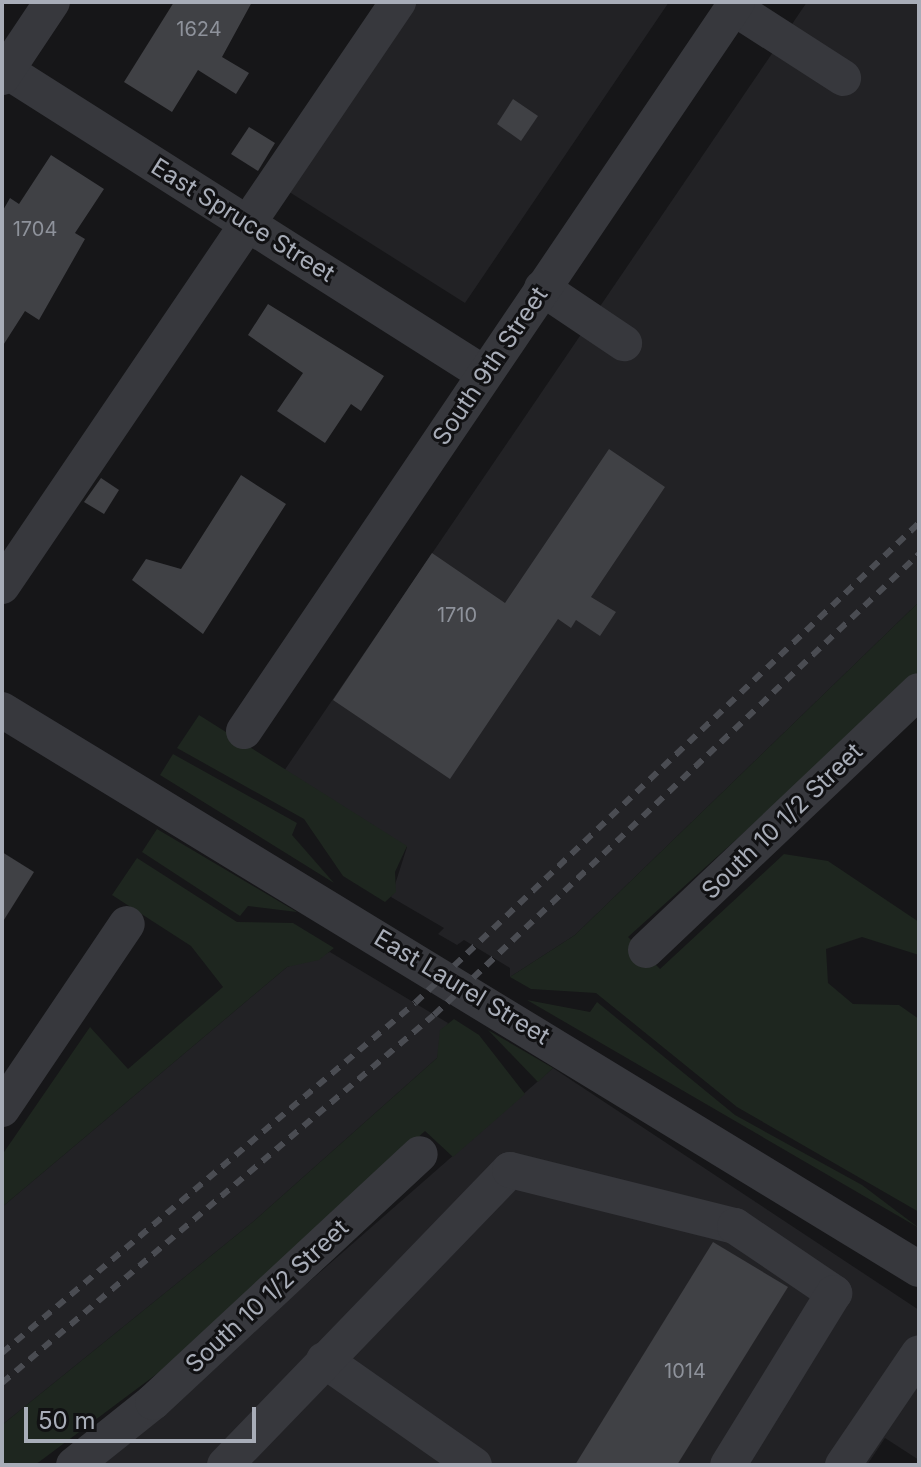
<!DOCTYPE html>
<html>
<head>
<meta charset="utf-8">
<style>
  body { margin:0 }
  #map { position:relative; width:921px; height:1467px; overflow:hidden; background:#161618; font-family:Inter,sans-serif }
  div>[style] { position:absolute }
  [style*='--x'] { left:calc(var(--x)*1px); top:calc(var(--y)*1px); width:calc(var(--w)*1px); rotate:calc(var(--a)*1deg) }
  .built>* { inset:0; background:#222225 }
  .green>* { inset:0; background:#1e261f }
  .building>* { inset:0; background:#404145 }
  .minor>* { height:36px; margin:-18px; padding:0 18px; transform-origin:18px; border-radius:18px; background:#37383d }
  .rail>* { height:6px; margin-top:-3px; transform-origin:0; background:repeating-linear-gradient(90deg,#4a4c52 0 10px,transparent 0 18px) }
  span { translate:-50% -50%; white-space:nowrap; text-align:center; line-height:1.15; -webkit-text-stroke:6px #111113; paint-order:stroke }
  .number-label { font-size:20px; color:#8e929b }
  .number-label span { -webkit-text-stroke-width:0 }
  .street-label { font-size:24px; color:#a8adb8 }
  .frame { position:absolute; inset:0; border:4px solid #a8adb8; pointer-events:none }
  .scale { position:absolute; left:24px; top:1407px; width:232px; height:36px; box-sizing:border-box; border:4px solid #a8adb8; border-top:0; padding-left:10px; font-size:24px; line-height:28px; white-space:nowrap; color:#a8adb8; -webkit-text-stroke:6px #111113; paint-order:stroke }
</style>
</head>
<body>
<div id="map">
  <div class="built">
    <i style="clip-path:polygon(408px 2px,669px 2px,465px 303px,283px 188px)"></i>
    <i style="clip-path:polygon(807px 2px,919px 2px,919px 602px,575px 935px,510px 977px,510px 968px,464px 940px,457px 945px,438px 934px,444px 928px,391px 897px,407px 847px,284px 771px)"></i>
    <i style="clip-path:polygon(330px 952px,448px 1023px,437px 1058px,254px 1221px,2px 1425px,2px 1207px,287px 967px)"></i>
    <i style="clip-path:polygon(553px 1068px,919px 1310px,919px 1460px,885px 1438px,867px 1465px,100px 1465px)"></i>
  </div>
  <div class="green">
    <i style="clip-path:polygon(919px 602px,919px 675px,628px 937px,660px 969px,784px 854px,828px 861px,919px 922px,919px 955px,862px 937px,826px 949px,828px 983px,853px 1004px,899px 1005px,919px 1019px,919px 1212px,737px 1107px,596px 993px,531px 989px,510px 977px,575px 935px)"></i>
    <i style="clip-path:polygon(199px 715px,407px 846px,395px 872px,396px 892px,385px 902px,343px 876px,304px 819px,177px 748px)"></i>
    <i style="clip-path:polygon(173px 754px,297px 823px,292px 835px,334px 883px,160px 775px)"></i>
    <i style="clip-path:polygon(157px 829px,297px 912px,248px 906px,240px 916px,142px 852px)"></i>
    <i style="clip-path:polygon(137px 858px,237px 922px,293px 923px,334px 948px,319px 960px,287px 967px,2px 1207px,2px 1155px,90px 1027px,128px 1069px,223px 987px,191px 946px,112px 895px)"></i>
    <i style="clip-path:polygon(527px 1000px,590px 1012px,597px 1002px,735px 1115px,862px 1185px,919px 1228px)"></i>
    <i style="clip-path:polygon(454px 1019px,479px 1035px,525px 1094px,453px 1157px,425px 1131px,170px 1364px,35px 1465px,2px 1465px,2px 1425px,254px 1221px,437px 1058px,440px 1030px)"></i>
    <i style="clip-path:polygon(488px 1030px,553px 1068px,538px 1082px)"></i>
  </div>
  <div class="building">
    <i style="clip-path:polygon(174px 2px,252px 2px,222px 57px,249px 73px,236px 94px,198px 70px,172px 112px,124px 82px)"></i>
    <i style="clip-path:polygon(513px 99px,538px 116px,521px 141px,497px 124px)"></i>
    <i style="clip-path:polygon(249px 127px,275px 143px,258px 171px,231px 154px)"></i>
    <i style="clip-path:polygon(51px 155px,104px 189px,75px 233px,85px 239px,39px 320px,25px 311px,2px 347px,2px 212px,10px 198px,19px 204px)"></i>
    <i style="clip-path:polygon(268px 304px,384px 376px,361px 411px,351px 404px,325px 443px,277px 411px,303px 373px,248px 335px)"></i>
    <i style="clip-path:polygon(609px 449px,665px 487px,591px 597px,616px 612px,600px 636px,576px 620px,571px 628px,558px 619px,450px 779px,333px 700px,432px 553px,505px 603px)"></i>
    <i style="clip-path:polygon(241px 475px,286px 504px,203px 634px,132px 580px,146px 559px,181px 569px)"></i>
    <i style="clip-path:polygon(101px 478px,119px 490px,104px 514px,84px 502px)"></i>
    <i style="clip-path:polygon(2px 852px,34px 872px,2px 923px)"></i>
    <i style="clip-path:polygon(713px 1242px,788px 1287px,677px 1465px,575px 1465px)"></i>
  </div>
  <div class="minor">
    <i style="--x:733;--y:7;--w:131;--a:32.8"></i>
    <i style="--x:2;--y:68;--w:570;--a:32.38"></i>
    <i style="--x:2;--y:77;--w:90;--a:-56.3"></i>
    <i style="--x:542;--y:288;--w:99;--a:33.9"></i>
    <i style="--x:2;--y:586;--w:706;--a:-55.86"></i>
    <i style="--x:2;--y:710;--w:1074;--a:31.37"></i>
    <i style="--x:244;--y:731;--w:880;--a:-55.93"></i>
    <i style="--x:646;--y:950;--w:376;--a:-43.5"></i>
    <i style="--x:2;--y:1109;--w:223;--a:-56"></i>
    <i style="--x:324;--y:1360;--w:183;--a:35"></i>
    <i style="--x:74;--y:1465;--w:101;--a:-38.6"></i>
    <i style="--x:153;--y:1402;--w:364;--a:-42.9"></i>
    <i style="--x:225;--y:1465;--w:410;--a:-46"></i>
    <i style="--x:510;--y:1170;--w:232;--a:14"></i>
    <i style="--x:735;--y:1226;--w:120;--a:34.1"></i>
    <i style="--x:834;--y:1293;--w:202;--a:121.6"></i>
    <i style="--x:843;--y:1465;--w:135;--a:-55.8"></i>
  </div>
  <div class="rail">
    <i style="--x:2;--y:1353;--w:541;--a:-40.28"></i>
    <i style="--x:415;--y:1003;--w:696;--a:-43.6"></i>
    <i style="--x:2;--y:1383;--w:567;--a:-40.43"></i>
    <i style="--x:434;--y:1015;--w:669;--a:-43.55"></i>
  </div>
  <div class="number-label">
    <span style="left:199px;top:29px">1624</span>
    <span style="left:35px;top:229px">1704</span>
    <span style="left:457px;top:615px">1710</span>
    <span style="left:685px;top:1371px">1014</span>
  </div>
  <div class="street-label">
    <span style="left:243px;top:220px;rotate:32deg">East Spruce Street</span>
    <span style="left:490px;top:366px;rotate:-56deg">South 9th Street</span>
    <span style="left:782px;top:821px;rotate:-44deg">South 10 1/2 Street</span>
    <span style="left:462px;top:987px;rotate:31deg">East Laurel Street</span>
    <span style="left:267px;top:1296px;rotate:-43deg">South 10 1/2 Street</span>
  </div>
  <div class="frame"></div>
  <div class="scale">50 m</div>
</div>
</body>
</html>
